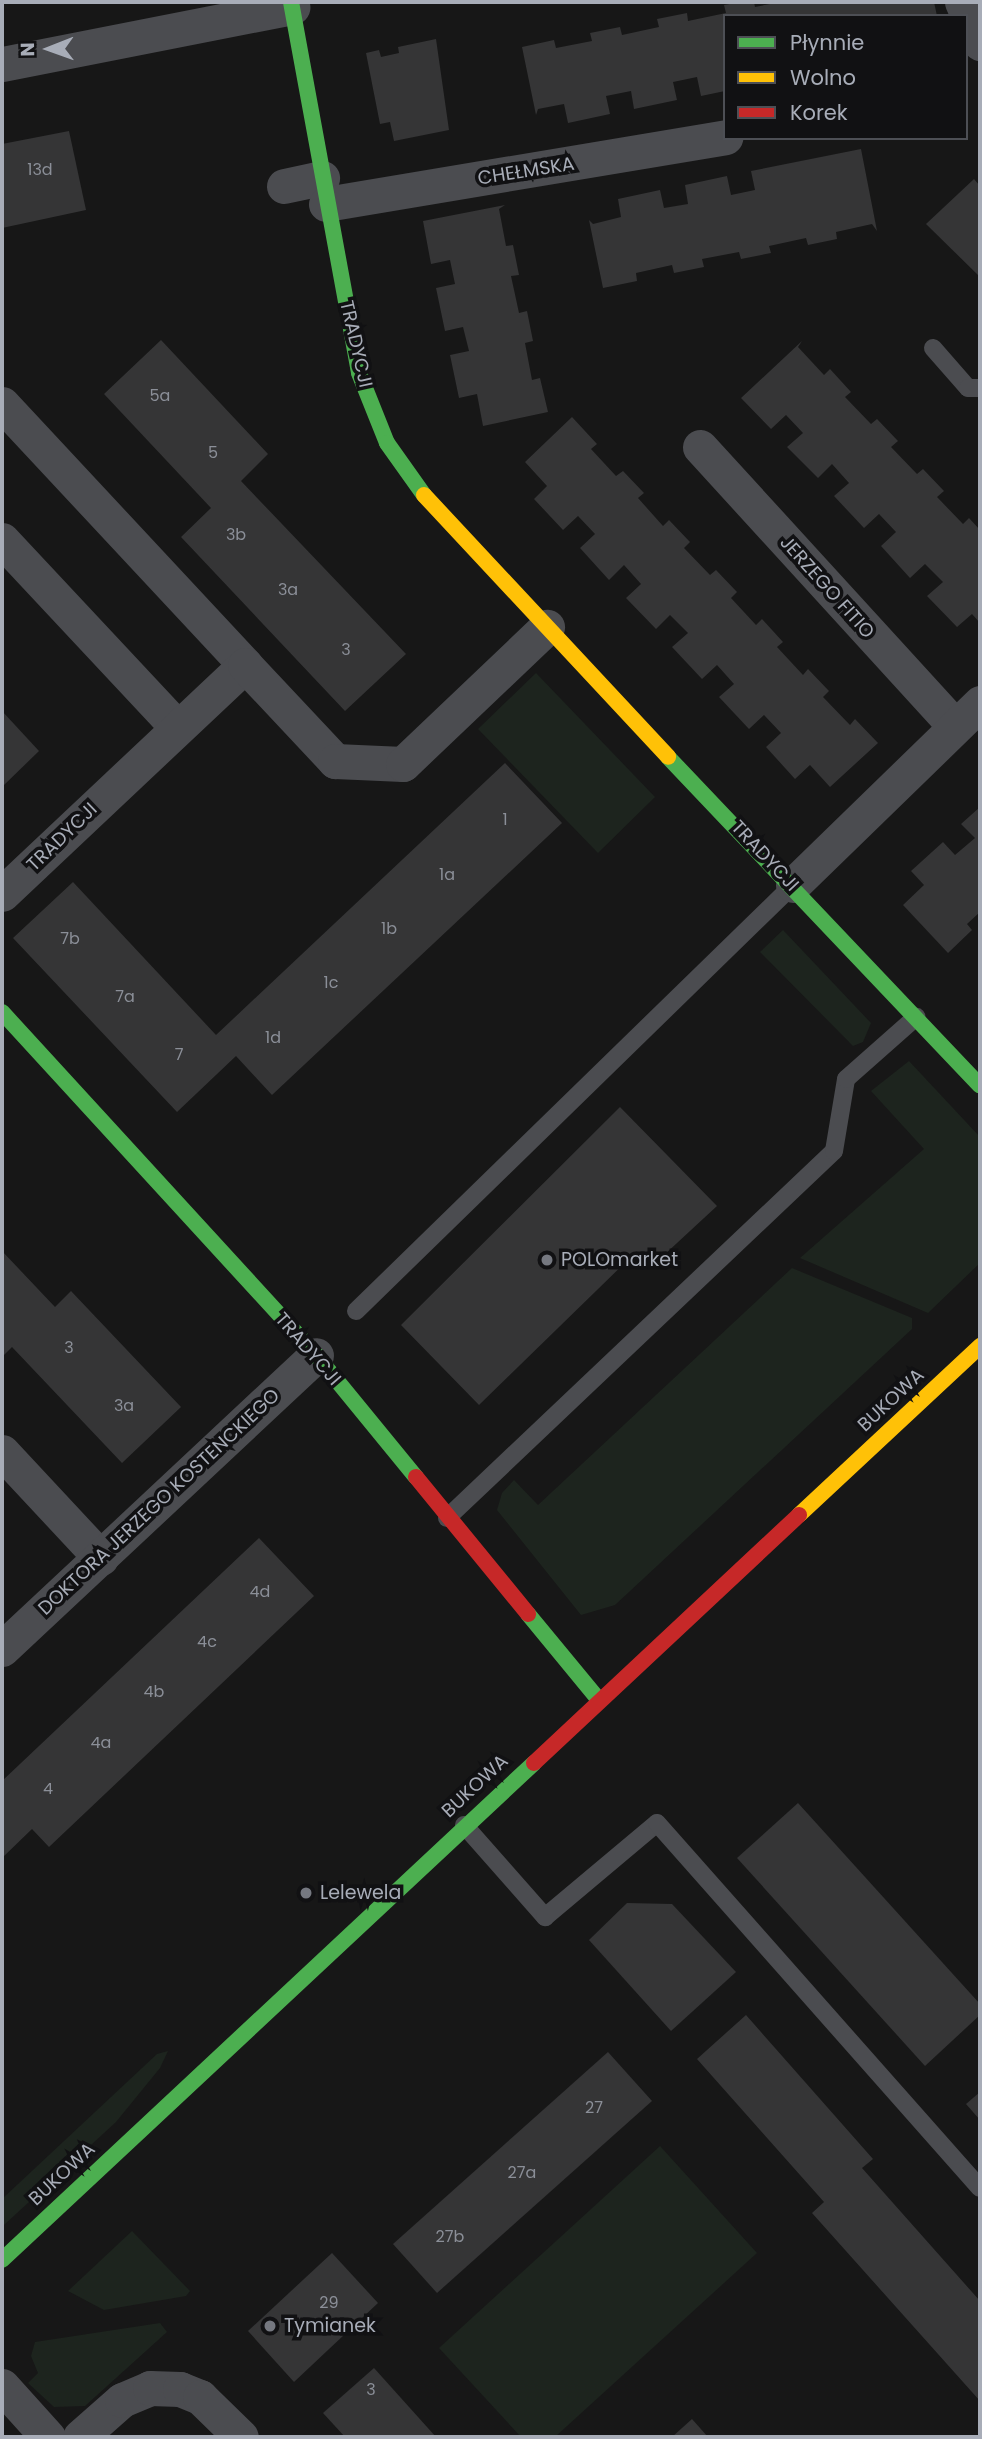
<!DOCTYPE html>
<html>
<head>
<meta charset="utf-8">
<style>
  body { margin:0 }
  #map { position:relative; width:982px; height:2439px; overflow:hidden; background:#171717; font-family:Poppins,sans-serif }
  div>[style] { position:absolute }
  [style*='--x'] { left:calc(var(--x)*1px); top:calc(var(--y)*1px); width:calc(var(--w)*1px); rotate:calc(var(--a)*1deg) }
  .green>* { inset:0; background:#1d241e }
  .building>* { inset:0; background:#353536 }
  .lane>* { height:18px; margin:-9px; padding:0 9px; transform-origin:9px; border-radius:9px; background:#4b4c50 }
  .street>* { height:35px; margin:-17.5px; padding:0 17.5px; transform-origin:17.5px; border-radius:17.5px; background:#4b4c50 }
  .fast>* { height:16px; margin:-8px; padding:0 8px; transform-origin:8px; border-radius:8px; background:#4caf50 }
  .slow>* { height:16px; margin:-8px; padding:0 8px; transform-origin:8px; border-radius:8px; background:#ffc107 }
  .jam>* { height:16px; margin:-8px; padding:0 8px; transform-origin:8px; border-radius:8px; background:#c62828 }
  .dots>* { width:19px; height:19px; translate:-50% -50%; box-sizing:border-box; border:4px solid #111113; border-radius:50% }
  span { translate:-50% -50%; white-space:nowrap; text-align:center; line-height:1.15; -webkit-text-stroke:7px #111113; paint-order:stroke }
  .number-label { font-size:16px; color:#8b8f98 }
  .number-label span { -webkit-text-stroke-width:0 }
  .street-label { font-size:19px; color:#a8adb8 }
  .poi-label { font-size:19px; color:#a8adb8 }
  .left { translate:0 -50%; text-align:left }
  .frame { position:absolute; inset:0; border:4px solid #a8adb8; pointer-events:none }
  .legend { position:absolute; left:723px; top:14px; width:245px; height:126px; box-sizing:border-box; background:#111113; border:2px solid #4d4f55; margin:0; padding:9px 12px; list-style:none; font-size:21px; color:#a8adb8 }
  .legend li { display:flex; align-items:center; gap:14px; height:35px }
  .legend b { width:35px; border:2px solid #4d4f55 }
  .north { position:absolute; left:14px; top:14px; width:70px; height:70px; -webkit-text-stroke:5px #111113; paint-order:stroke; rotate:269deg; font-size:19px; font-weight:700; line-height:28px; text-align:center; color:#a8adb8 }
  .north::after { content:''; display:block; margin:auto; width:24px; height:32px; background:#a8adb8; clip-path:polygon(50% 0,100% 100%,50% 72%,0 100%) }
</style>
</head>
<body>
<div id="map">
  <div class="green">
    <i style="clip-path:polygon(536px 673px,655px 797px,598px 853px,478px 729px)"></i>
    <i style="clip-path:polygon(783px 930px,871px 1023px,863px 1042px,853px 1046px,760px 952px)"></i>
    <i style="clip-path:polygon(909px 1061px,980px 1137px,980px 1263px,928px 1313px,800px 1258px,924px 1149px,871px 1091px)"></i>
    <i style="clip-path:polygon(792px 1268px,912px 1318px,912px 1329px,615px 1605px,581px 1615px,497px 1510px,502px 1493px,514px 1480px,538px 1505px)"></i>
    <i style="clip-path:polygon(168px 2051px,160px 2068px,116px 2122px,4px 2225px,2px 2199px,157px 2054px)"></i>
    <i style="clip-path:polygon(660px 2146px,757px 2253px,555px 2437px,521px 2437px,439px 2348px)"></i>
    <i style="clip-path:polygon(132px 2231px,190px 2291px,186px 2296px,104px 2310px,68px 2291px)"></i>
    <i style="clip-path:polygon(160px 2323px,167px 2332px,85px 2406px,54px 2407px,28px 2383px,38px 2373px,31px 2356px,35px 2342px)"></i>
  </div>
  <div class="building">
    <i style="clip-path:polygon(740px 2px,754px 2px,755px 7px,780px 2px,934px 2px,937px 16px,725px 16px,725px 91px,701px 96px,697px 77px,673px 82px,677px 100px,634px 109px,631px 91px,606px 96px,610px 114px,568px 123px,564px 104px,538px 109px,536px 115px,522px 47px,554px 40px,556px 48px,592px 41px,590px 33px,620px 27px,622px 35px,659px 27px,657px 19px,687px 13px,688px 21px,726px 13px,724px 5px)"></i>
    <i style="clip-path:polygon(436px 39px,449px 130px,394px 141px,390px 122px,380px 124px,366px 53px,379px 50px,381px 57px,399px 53px,398px 47px)"></i>
    <i style="clip-path:polygon(69px 131px,86px 210px,2px 228px,2px 144px)"></i>
    <i style="clip-path:polygon(861px 149px,877px 231px,872px 224px,836px 232px,837px 239px,808px 245px,806px 238px,769px 246px,771px 253px,741px 259px,739px 252px,702px 259px,704px 267px,674px 273px,672px 265px,636px 273px,637px 281px,603px 288px,589px 220px,593px 224px,621px 217px,618px 199px,660px 190px,664px 208px,688px 204px,685px 185px,727px 176px,731px 195px,755px 190px,751px 171px)"></i>
    <i style="clip-path:polygon(974px 179px,980px 186px,980px 277px,926px 224px)"></i>
    <i style="clip-path:polygon(505px 205px,499px 209px,506px 246px,513px 245px,519px 275px,511px 276px,519px 313px,527px 311px,533px 341px,525px 343px,532px 380px,540px 378px,548px 412px,483px 426px,477px 394px,459px 398px,450px 355px,469px 351px,463px 327px,445px 331px,436px 288px,455px 284px,450px 260px,431px 264px,423px 221px)"></i>
    <i style="clip-path:polygon(161px 340px,268px 454px,241px 481px,406px 654px,345px 711px,181px 537px,211px 508px,104px 394px)"></i>
    <i style="clip-path:polygon(802px 341px,798px 347px,824px 375px,830px 369px,851px 392px,845px 397px,871px 424px,877px 419px,898px 441px,891px 447px,917px 474px,923px 469px,944px 491px,937px 497px,963px 524px,969px 518px,980px 530px,980px 623px,972px 614px,957px 627px,927px 596px,943px 582px,925px 564px,910px 578px,881px 546px,896px 532px,879px 514px,864px 528px,834px 496px,849px 483px,832px 464px,818px 478px,787px 447px,803px 433px,786px 415px,771px 429px,741px 398px)"></i>
    <i style="clip-path:polygon(572px 417px,597px 444px,591px 449px,616px 476px,623px 471px,644px 493px,638px 498px,663px 526px,669px 520px,690px 542px,684px 548px,710px 575px,716px 570px,737px 592px,731px 598px,756px 625px,762px 619px,783px 642px,777px 647px,803px 675px,808px 669px,829px 691px,823px 697px,850px 725px,855px 719px,878px 743px,830px 787px,810px 765px,795px 779px,766px 747px,781px 733px,764px 715px,749px 729px,719px 697px,734px 684px,717px 665px,702px 679px,672px 647px,688px 633px,670px 615px,656px 629px,626px 598px,641px 584px,624px 565px,609px 580px,580px 548px,595px 534px,578px 516px,563px 530px,534px 499px,547px 486px,525px 462px)"></i>
    <i style="clip-path:polygon(2px 711px,39px 751px,2px 787px)"></i>
    <i style="clip-path:polygon(505px 763px,562px 823px,272px 1095px,236px 1056px,177px 1112px,13px 938px,73px 882px,216px 1035px)"></i>
    <i style="clip-path:polygon(980px 807px,980px 912px,967px 924px,972px 930px,948px 953px,903px 905px,924px 885px,911px 871px,943px 842px,955px 855px,975px 838px,961px 824px)"></i>
    <i style="clip-path:polygon(620px 1107px,717px 1206px,650px 1268px,635px 1253px,479px 1405px,401px 1325px)"></i>
    <i style="clip-path:polygon(2px 1251px,55px 1307px,71px 1291px,181px 1407px,122px 1463px,12px 1347px,2px 1357px)"></i>
    <i style="clip-path:polygon(259px 1538px,314px 1596px,49px 1847px,32px 1829px,2px 1858px,2px 1781px)"></i>
    <i style="clip-path:polygon(798px 1803px,980px 2004px,980px 2015px,925px 2066px,737px 1858px)"></i>
    <i style="clip-path:polygon(627px 1903px,672px 1904px,736px 1972px,671px 2031px,589px 1940px)"></i>
    <i style="clip-path:polygon(746px 2015px,873px 2159px,862px 2168px,980px 2301px,980px 2401px,812px 2213px,824px 2202px,697px 2059px)"></i>
    <i style="clip-path:polygon(608px 2052px,652px 2101px,437px 2293px,393px 2244px)"></i>
    <i style="clip-path:polygon(980px 2092px,980px 2120px,966px 2104px)"></i>
    <i style="clip-path:polygon(332px 2253px,378px 2303px,294px 2382px,248px 2331px)"></i>
    <i style="clip-path:polygon(374px 2368px,436px 2437px,345px 2437px,323px 2413px)"></i>
    <i style="clip-path:polygon(692px 2419px,708px 2437px,672px 2437px)"></i>
  </div>
  <div class="lane">
    <i style="--x:933;--y:348;--w:53;--a:48.8"></i>
    <i style="--x:968;--y:388;--w:12;--a:0"></i>
    <i style="--x:356;--y:1311;--w:610;--a:-44.27"></i>
    <i style="--x:447;--y:1518;--w:533;--a:-43.48"></i>
    <i style="--x:834;--y:1151;--w:73;--a:-80.5"></i>
    <i style="--x:846;--y:1079;--w:94;--a:-41.5"></i>
    <i style="--x:464;--y:1825;--w:123;--a:48.6"></i>
    <i style="--x:545;--y:1917;--w:146;--a:-40"></i>
    <i style="--x:657;--y:1823;--w:487;--a:48.5"></i>
  </div>
  <div class="street">
    <i style="--x:962;--y:2;--w:45;--a:66.3"></i>
    <i style="--x:2;--y:64;--w:296;--a:-11.1"></i>
    <i style="--x:284;--y:186;--w:39;--a:-12"></i>
    <i style="--x:326;--y:204;--w:405;--a:-9.5"></i>
    <i style="--x:2;--y:404;--w:357;--a:47"></i>
    <i style="--x:700;--y:447;--w:378;--a:47.6"></i>
    <i style="--x:2;--y:540;--w:256;--a:46.9"></i>
    <i style="--x:793;--y:885;--w:261;--a:-44.2"></i>
    <i style="--x:2;--y:894;--w:334;--a:-43.3"></i>
    <i style="--x:245;--y:665;--w:132;--a:46.8"></i>
    <i style="--x:335;--y:761;--w:68;--a:2.5"></i>
    <i style="--x:403;--y:764;--w:199;--a:-43.6"></i>
    <i style="--x:2;--y:1452;--w:145;--a:47"></i>
    <i style="--x:2;--y:1649;--w:430;--a:-43.1"></i>
    <i style="--x:2;--y:2386;--w:69;--a:48"></i>
    <i style="--x:80;--y:2437;--w:56;--a:-41.4"></i>
    <i style="--x:122;--y:2400;--w:30;--a:-23"></i>
    <i style="--x:150;--y:2388;--w:30;--a:2"></i>
    <i style="--x:180;--y:2389;--w:22;--a:22"></i>
    <i style="--x:200;--y:2397;--w:57;--a:44.3"></i>
  </div>
  <div class="fast">
    <i style="--x:291;--y:2;--w:377;--a:79.6"></i>
    <i style="--x:359;--y:373;--w:75;--a:68.2"></i>
    <i style="--x:387;--y:443;--w:64;--a:54.6"></i>
    <i style="--x:668;--y:757;--w:453;--a:46.5"></i>
    <i style="--x:2;--y:1012;--w:465;--a:47.5"></i>
    <i style="--x:316;--y:1355;--w:158;--a:50.7"></i>
    <i style="--x:528;--y:1614;--w:110;--a:50.5"></i>
    <i style="--x:2;--y:2260;--w:728;--a:-43.05"></i>
  </div>
  <div class="slow">
    <i style="--x:424;--y:495;--w:358;--a:47"></i>
    <i style="--x:799;--y:1515;--w:248;--a:-43"></i>
  </div>
  <div class="jam">
    <i style="--x:416;--y:1477;--w:177;--a:50.7"></i>
    <i style="--x:534;--y:1763;--w:363;--a:-43.1"></i>
  </div>
  <div class="dots">
    <i style="left:547px;top:1260px;background:#757880"></i>
    <i style="left:306px;top:1893px;background:#757880"></i>
    <i style="left:270px;top:2326px;background:#757880"></i>
  </div>
  <div class="number-label">
    <span style="left:40px;top:170px">13d</span>
    <span style="left:160px;top:396px">5a</span>
    <span style="left:213px;top:453px">5</span>
    <span style="left:236px;top:535px">3b</span>
    <span style="left:288px;top:590px">3a</span>
    <span style="left:346px;top:650px">3</span>
    <span style="left:505px;top:820px">1</span>
    <span style="left:447px;top:875px">1a</span>
    <span style="left:389px;top:929px">1b</span>
    <span style="left:70px;top:939px">7b</span>
    <span style="left:331px;top:983px">1c</span>
    <span style="left:125px;top:997px">7a</span>
    <span style="left:273px;top:1038px">1d</span>
    <span style="left:179px;top:1055px">7</span>
    <span style="left:69px;top:1348px">3</span>
    <span style="left:124px;top:1406px">3a</span>
    <span style="left:260px;top:1592px">4d</span>
    <span style="left:207px;top:1642px">4c</span>
    <span style="left:154px;top:1692px">4b</span>
    <span style="left:101px;top:1743px">4a</span>
    <span style="left:48px;top:1789px">4</span>
    <span style="left:594px;top:2108px">27</span>
    <span style="left:522px;top:2173px">27a</span>
    <span style="left:450px;top:2237px">27b</span>
    <span style="left:329px;top:2303px">29</span>
    <span style="left:371px;top:2390px">3</span>
  </div>
  <div class="street-label">
    <span style="left:526px;top:171px;rotate:-9deg">CHEŁMSKA</span>
    <span style="left:356px;top:344px;rotate:77deg">TRADYCJI</span>
    <span style="left:827px;top:587px;rotate:48deg">JERZEGO FITIO</span>
    <span style="left:62px;top:837px;rotate:-44deg">TRADYCJI</span>
    <span style="left:765px;top:856px;rotate:47deg">TRADYCJI</span>
    <span style="left:308px;top:1349px;rotate:49deg">TRADYCJI</span>
    <span style="left:891px;top:1400px;rotate:-43deg">BUKOWA</span>
    <span style="left:159px;top:1502px;rotate:-43deg">DOKTORA JERZEGO KOSTENCKIEGO</span>
    <span style="left:475px;top:1786px;rotate:-43deg">BUKOWA</span>
    <span style="left:62px;top:2174px;rotate:-43deg">BUKOWA</span>
  </div>
  <div class="poi-label">
    <span class="left" style="left:561px;top:1260px">POLOmarket</span>
    <span class="left" style="left:320px;top:1893px">Lelewela</span>
    <span class="left" style="left:284px;top:2326px">Tymianek</span>
  </div>
  <div class="frame"></div>
  <ul class="legend">
  <li><b style="height:9px;background:#4caf50"></b>Płynnie</li>
  <li><b style="height:9px;background:#ffc107"></b>Wolno</li>
  <li><b style="height:9px;background:#c62828"></b>Korek</li>
  </ul>
  <div class="north">N</div>
</div>
</body>
</html>
